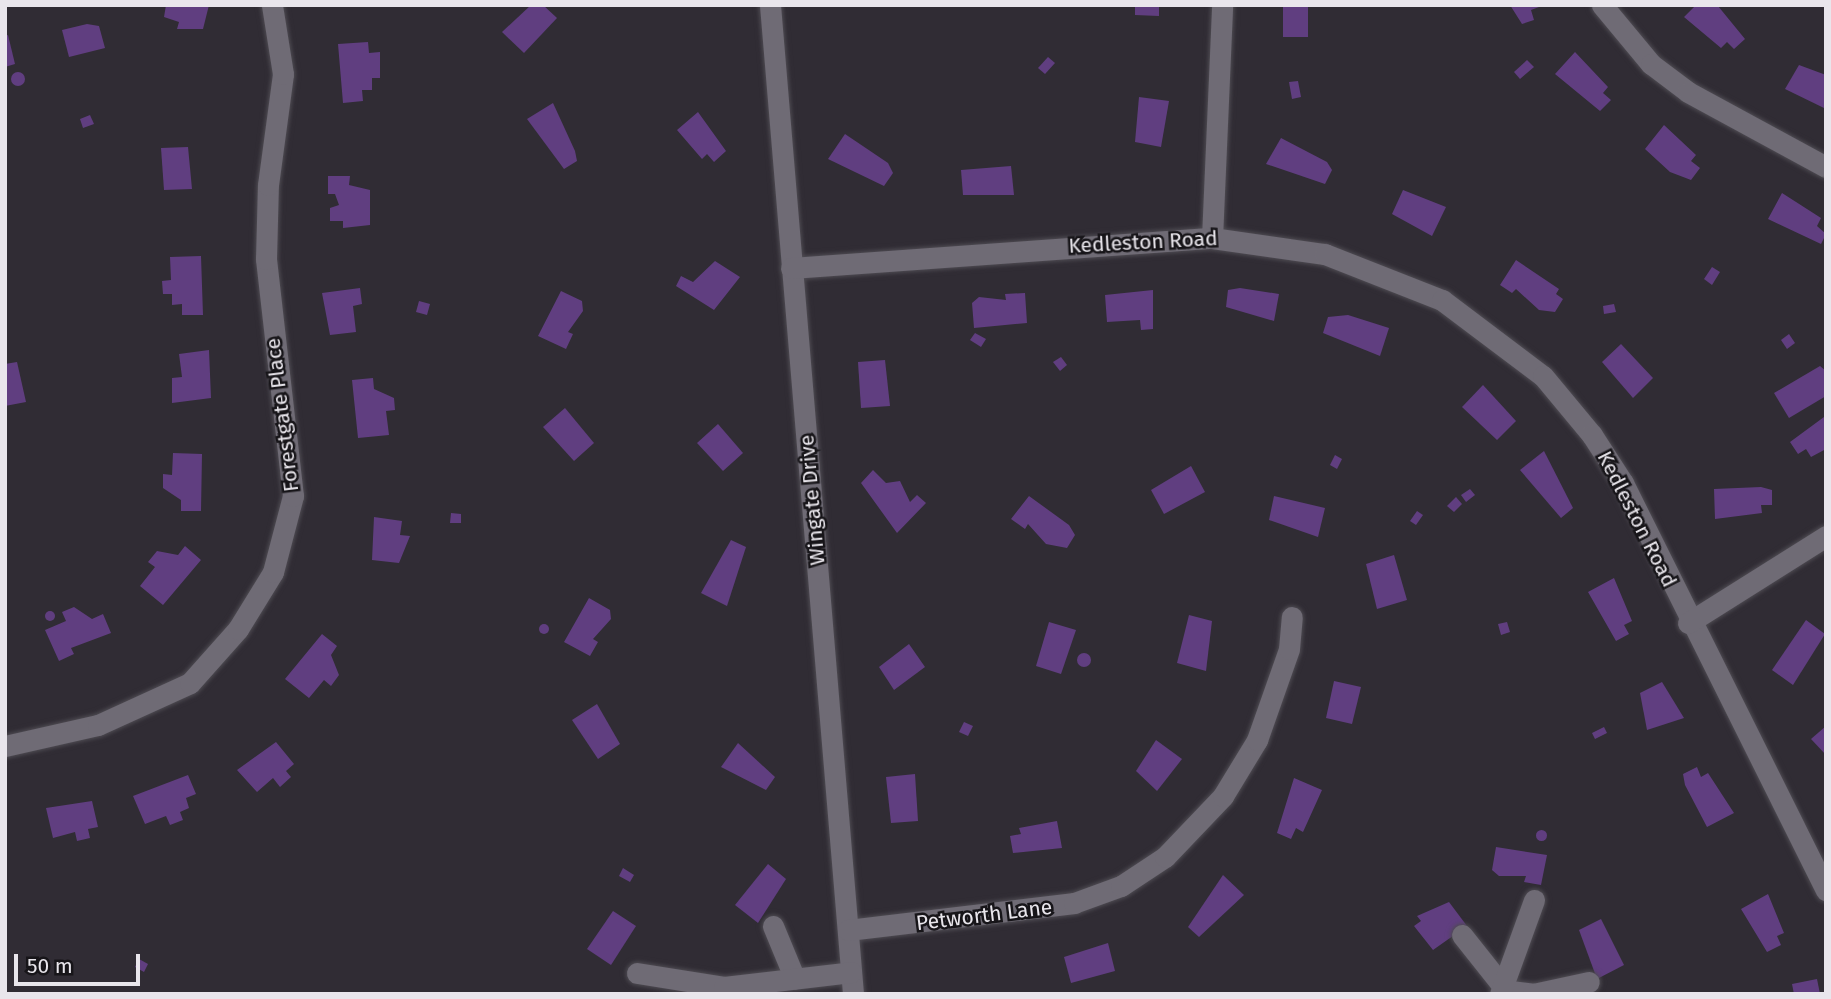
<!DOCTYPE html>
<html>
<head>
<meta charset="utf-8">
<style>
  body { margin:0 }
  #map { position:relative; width:1831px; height:999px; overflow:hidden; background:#302c34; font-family:"Fira Sans",sans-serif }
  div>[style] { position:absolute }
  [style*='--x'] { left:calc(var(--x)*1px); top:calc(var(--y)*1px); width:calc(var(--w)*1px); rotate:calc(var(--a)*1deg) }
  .building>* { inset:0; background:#603e80 }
  .round { border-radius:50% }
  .roads { filter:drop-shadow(0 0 2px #4e4b52) drop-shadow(0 0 2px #4e4b52) }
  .minor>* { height:21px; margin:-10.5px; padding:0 10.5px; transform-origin:10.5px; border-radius:10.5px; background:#6f6b75 }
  span { translate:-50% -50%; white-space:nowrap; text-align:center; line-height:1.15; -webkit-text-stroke:5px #171519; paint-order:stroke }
  .street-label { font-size:21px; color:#e9e6ec }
  .frame { position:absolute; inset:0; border:7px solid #e9e6ec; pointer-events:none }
  .scale { position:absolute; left:14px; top:954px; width:126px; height:32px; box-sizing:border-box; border:4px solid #e9e6ec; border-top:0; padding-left:9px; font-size:21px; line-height:24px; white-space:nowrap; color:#e9e6ec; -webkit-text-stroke:5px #171519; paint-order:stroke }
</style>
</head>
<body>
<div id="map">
  <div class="building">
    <i style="clip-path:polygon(166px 5px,209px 5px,203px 29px,177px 29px,179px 22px,164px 17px)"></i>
    <i style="clip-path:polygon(531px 5px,543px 5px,557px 18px,524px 53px,502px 32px)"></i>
    <i style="clip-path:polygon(1135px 5px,1159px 5px,1159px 16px,1135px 15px)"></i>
    <i style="clip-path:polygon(1283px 5px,1308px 5px,1308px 37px,1283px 37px)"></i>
    <i style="clip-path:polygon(1510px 5px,1538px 5px,1539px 7px,1531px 10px,1534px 20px,1522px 24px)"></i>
    <i style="clip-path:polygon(1696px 5px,1718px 6px,1745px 39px,1734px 49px,1727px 42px,1721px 48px,1684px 17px)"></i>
    <i style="clip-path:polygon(87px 24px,99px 26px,105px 48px,69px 57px,62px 30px)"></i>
    <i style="clip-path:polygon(8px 35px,15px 64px,5px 67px,5px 36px)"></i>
    <i style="clip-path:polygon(368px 42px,369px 53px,380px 52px,380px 78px,372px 78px,372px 90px,362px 90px,363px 101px,343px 103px,338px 44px)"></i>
    <i style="clip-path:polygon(1575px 52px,1608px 87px,1603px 93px,1611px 100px,1600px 111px,1555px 74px)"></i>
    <i style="clip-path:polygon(1048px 57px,1055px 63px,1045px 74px,1038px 68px)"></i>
    <i style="clip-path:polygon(1527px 60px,1534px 67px,1520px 79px,1514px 72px)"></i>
    <i style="clip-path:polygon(1799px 65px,1826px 75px,1824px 108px,1785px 89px)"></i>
    <i class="round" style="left:11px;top:72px;width:14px;height:14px"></i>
    <i style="clip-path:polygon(1298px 81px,1301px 97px,1292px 99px,1289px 82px)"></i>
    <i style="clip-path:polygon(1139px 97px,1169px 101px,1161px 147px,1135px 142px)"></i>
    <i style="clip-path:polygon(553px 103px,575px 151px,577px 161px,564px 169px,527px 119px)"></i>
    <i style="clip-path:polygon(698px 112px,726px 151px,714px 162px,707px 154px,702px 159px,677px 130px)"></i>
    <i style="clip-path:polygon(90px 115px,94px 124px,83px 128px,80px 119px)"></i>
    <i style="clip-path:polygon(1664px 125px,1696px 155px,1691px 161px,1700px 168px,1691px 180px,1670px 172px,1645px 149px)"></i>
    <i style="clip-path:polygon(845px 134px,888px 163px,893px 173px,884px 186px,828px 159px)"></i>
    <i style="clip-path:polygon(1281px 138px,1327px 162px,1332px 170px,1325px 184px,1266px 164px)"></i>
    <i style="clip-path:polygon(188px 147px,192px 189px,164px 190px,161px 148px)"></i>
    <i style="clip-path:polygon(1011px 166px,1014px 195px,963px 195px,961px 170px)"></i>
    <i style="clip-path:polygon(328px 176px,350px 176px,349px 185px,370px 190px,370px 225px,343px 228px,343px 221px,330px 221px,330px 208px,339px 205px,335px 194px,328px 194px)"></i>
    <i style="clip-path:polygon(1403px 190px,1446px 207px,1432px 236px,1392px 214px)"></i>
    <i style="clip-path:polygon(1782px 193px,1821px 218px,1817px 226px,1826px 234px,1821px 244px,1768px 219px)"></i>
    <i style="clip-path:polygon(201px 256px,203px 315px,182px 315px,182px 304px,172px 305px,172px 294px,163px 294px,162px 281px,171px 280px,170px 257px)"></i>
    <i style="clip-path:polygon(1516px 260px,1559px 289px,1556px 294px,1563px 299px,1555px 312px,1539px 310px,1516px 289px,1512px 293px,1500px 285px)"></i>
    <i style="clip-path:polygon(715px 261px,740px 277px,714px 310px,676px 286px,681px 276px,693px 282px)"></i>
    <i style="clip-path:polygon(1712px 267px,1720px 272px,1712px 285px,1704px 279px)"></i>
    <i style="clip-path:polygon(360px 288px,362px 304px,353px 306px,356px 332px,330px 335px,322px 293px)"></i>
    <i style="clip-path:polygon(1240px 288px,1279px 294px,1274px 321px,1226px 307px,1228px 290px)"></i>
    <i style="clip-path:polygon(1153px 290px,1153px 329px,1141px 330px,1140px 320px,1107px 322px,1105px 295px)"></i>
    <i style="clip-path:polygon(561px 291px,582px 301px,583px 311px,568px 332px,573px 334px,566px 349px,538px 336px)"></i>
    <i style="clip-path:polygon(1025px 293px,1027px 323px,974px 328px,972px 303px,979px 297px,1006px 300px,1005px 294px)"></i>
    <i style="clip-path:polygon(419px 301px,430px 304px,427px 315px,416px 312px)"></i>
    <i style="clip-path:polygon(1614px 304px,1616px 312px,1604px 314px,1603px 306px)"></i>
    <i style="clip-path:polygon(1348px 315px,1389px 328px,1380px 356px,1323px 333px,1328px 317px)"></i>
    <i style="clip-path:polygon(975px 333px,986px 339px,981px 347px,970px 340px)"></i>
    <i style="clip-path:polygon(1789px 334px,1795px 343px,1787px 349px,1781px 340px)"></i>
    <i style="clip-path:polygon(1621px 344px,1653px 378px,1633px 398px,1602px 362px)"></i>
    <i style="clip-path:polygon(209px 350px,211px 398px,172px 403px,172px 378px,182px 377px,179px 354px)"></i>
    <i style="clip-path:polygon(1061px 357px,1067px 365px,1060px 371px,1053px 362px)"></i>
    <i style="clip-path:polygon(885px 360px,890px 406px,861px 408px,858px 362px)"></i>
    <i style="clip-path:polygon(17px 362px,26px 402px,5px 406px,5px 364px)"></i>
    <i style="clip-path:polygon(1820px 366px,1826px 371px,1826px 396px,1789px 418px,1774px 393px)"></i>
    <i style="clip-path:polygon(373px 378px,374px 389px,394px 398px,395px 410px,386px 411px,389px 435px,358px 438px,352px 380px)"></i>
    <i style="clip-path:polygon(1483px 385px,1516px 421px,1497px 440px,1462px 407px)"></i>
    <i style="clip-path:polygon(565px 408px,594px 443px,574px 461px,543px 427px)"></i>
    <i style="clip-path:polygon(1824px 417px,1826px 449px,1811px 457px,1806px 449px,1798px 454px,1790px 442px)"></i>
    <i style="clip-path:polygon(718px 424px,743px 453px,723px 471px,697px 443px)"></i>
    <i style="clip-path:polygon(1544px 451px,1573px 508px,1561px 518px,1520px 470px)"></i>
    <i style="clip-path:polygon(173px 453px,202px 454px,201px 511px,181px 511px,181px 500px,163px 488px,163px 474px,172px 475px)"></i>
    <i style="clip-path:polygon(1335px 455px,1342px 459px,1337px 469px,1330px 465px)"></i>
    <i style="clip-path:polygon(1191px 466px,1205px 492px,1164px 514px,1151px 490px)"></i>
    <i style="clip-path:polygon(873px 470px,886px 483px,900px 481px,910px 502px,917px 495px,926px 503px,897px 533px,861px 483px)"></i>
    <i style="clip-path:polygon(1761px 487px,1772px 490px,1772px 505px,1761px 505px,1762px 513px,1715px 519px,1714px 489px)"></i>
    <i style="clip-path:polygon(1470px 489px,1475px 495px,1466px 502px,1461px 495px)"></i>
    <i style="clip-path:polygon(1029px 496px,1069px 525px,1075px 535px,1067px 548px,1046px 544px,1028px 524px,1025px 529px,1011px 519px)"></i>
    <i style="clip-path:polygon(1274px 496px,1325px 508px,1318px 537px,1269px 520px)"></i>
    <i style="clip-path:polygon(1456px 497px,1462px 504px,1454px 512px,1447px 506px)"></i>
    <i style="clip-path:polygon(1417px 511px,1423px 515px,1416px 525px,1410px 521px)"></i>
    <i style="clip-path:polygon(451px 513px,461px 514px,461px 523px,450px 523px)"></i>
    <i style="clip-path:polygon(374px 517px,402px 521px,400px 535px,410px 536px,399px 563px,372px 560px)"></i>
    <i style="clip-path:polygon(731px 540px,746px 547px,727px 606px,701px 593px)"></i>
    <i style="clip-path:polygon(185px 546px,201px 560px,163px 605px,140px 586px,155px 567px,148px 562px,157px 551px,178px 555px)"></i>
    <i style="clip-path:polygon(1394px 555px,1407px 600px,1377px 609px,1366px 564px)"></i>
    <i style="clip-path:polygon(1614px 578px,1632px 621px,1624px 625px,1629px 634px,1616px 641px,1588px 592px)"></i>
    <i style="clip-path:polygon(589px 598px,610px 610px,611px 619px,593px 639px,598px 642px,590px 656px,564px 642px)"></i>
    <i style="clip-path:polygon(74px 607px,92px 619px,103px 614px,111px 633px,71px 648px,74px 654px,59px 661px,45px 630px,66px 621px,62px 612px)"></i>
    <i class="round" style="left:45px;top:611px;width:10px;height:10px"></i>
    <i style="clip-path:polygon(1189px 615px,1212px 621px,1206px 671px,1177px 663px)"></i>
    <i style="clip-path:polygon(1806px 620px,1825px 634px,1793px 685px,1772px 670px)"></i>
    <i style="clip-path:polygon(1049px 622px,1076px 630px,1061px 674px,1036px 666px)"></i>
    <i style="clip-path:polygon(1507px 622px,1510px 632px,1501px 635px,1498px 624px)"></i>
    <i class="round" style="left:539px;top:624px;width:10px;height:10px"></i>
    <i style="clip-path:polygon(322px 634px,337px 646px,331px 655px,339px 675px,331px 686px,324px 680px,309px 698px,285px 679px)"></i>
    <i style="clip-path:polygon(909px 644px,925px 667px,894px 690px,879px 667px)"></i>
    <i class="round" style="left:1077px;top:653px;width:14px;height:14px"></i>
    <i style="clip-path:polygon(1334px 681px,1361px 687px,1352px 724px,1326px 718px)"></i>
    <i style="clip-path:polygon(1662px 682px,1684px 718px,1647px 730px,1640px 693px)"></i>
    <i style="clip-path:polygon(597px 704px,620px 744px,598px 759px,572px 720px)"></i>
    <i style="clip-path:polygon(964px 722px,973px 726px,968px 736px,959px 732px)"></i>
    <i style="clip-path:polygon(1826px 726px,1826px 755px,1811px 739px)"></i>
    <i style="clip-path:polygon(1604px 727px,1607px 733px,1595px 739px,1592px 733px)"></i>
    <i style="clip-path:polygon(1156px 740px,1182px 759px,1157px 791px,1136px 771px)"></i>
    <i style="clip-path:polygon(276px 742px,294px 764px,286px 771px,291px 777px,280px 787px,273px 778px,257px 792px,237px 770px)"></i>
    <i style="clip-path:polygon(738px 743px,775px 777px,766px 790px,721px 767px)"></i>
    <i style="clip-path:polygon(1697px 767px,1701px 777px,1708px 773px,1734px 813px,1707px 827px,1685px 785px,1683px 774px)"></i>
    <i style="clip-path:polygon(915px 774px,918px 821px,891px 823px,886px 777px)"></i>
    <i style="clip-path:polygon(188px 775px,196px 794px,186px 798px,189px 808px,180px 812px,183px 820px,170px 825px,166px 816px,145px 824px,133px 796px)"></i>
    <i style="clip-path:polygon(1294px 778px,1322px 790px,1303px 832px,1296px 828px,1291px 839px,1277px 833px)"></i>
    <i style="clip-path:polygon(92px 801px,98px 827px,88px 829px,90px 838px,77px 841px,75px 832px,53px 838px,46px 808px)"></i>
    <i style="clip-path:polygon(1057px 821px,1062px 848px,1013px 853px,1010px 836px,1021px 834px,1019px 828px)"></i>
    <i class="round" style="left:1535.5px;top:829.5px;width:11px;height:11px"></i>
    <i style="clip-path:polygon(1496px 847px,1547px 855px,1541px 885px,1524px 882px,1526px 876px,1499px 876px,1492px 870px)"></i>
    <i style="clip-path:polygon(768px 864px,786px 879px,758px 923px,735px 905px)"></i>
    <i style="clip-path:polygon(623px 868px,634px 875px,630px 882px,619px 876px)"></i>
    <i style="clip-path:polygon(1223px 875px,1244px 895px,1199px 937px,1188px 927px)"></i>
    <i style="clip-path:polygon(1768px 894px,1784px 933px,1777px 936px,1781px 945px,1767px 952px,1741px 909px)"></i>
    <i style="clip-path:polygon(1449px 902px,1467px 926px,1433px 950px,1414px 926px,1421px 921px,1417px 916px)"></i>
    <i style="clip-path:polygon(613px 911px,636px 926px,611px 965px,587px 949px)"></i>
    <i style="clip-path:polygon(1601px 919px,1624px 965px,1597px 979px,1579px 930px)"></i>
    <i style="clip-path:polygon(1108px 943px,1115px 971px,1071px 983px,1064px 957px)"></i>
    <i style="clip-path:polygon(139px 959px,148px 964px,144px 972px,135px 967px)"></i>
    <i style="clip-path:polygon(1817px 979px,1820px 994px,1794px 994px,1792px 984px)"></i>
  </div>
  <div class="roads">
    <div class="minor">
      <i style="--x:770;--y:5;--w:992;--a:85.2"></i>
      <i style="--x:1602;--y:5;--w:77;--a:50.3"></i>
      <i style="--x:1651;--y:64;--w:46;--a:37.1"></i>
      <i style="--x:1688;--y:92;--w:157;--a:28.5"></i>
      <i style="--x:1212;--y:238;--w:233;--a:-87.5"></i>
      <i style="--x:791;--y:268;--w:422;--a:-4.1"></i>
      <i style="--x:1212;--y:238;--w:114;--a:8.1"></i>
      <i style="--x:1325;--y:254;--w:126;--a:21.5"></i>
      <i style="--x:1442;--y:300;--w:126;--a:37"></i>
      <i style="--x:1543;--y:376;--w:77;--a:50.3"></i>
      <i style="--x:1592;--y:435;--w:57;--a:57.1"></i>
      <i style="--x:1623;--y:483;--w:455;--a:63.5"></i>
      <i style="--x:1688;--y:623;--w:163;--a:-32.2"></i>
      <i style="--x:5;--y:746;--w:95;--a:-12.7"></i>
      <i style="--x:98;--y:725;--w:101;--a:-24.5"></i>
      <i style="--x:190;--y:683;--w:72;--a:-48.4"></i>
      <i style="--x:238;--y:629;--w:67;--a:-58.4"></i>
      <i style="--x:273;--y:572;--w:79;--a:-75.3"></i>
      <i style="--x:293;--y:496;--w:239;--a:-96.5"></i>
      <i style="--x:266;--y:259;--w:74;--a:-88.5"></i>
      <i style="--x:268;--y:185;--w:112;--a:-82.3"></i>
      <i style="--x:283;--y:74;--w:70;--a:-99.1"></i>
      <i style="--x:773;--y:926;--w:57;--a:67.5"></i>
      <i style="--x:848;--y:930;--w:228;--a:-6.8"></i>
      <i style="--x:1074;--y:903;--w:50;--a:-19.9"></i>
      <i style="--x:1121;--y:886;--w:53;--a:-33.4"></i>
      <i style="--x:1165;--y:857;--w:84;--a:-46.4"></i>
      <i style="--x:1223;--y:796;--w:66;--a:-58.7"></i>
      <i style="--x:1257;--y:740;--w:96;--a:-70.6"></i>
      <i style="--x:1289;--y:649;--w:32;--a:-85"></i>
      <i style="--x:1462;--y:935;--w:75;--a:51.5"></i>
      <i style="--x:637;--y:973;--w:88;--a:9.1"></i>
      <i style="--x:724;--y:987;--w:128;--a:-6.7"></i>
      <i style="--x:1502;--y:990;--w:31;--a:7"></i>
      <i style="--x:1533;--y:994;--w:57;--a:-12.1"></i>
      <i style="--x:1500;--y:994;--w:100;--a:-70.1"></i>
    </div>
  </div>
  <div class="street-label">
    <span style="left:1143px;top:242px;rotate:-3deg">Kedleston Road</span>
    <span style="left:282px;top:415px;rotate:-97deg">Forestgate Place</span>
    <span style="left:812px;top:500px;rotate:-95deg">Wingate Drive</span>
    <span style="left:1637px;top:519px;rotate:63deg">Kedleston Road</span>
    <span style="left:984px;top:915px;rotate:-7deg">Petworth Lane</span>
  </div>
  <div class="frame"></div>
  <div class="scale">50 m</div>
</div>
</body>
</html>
